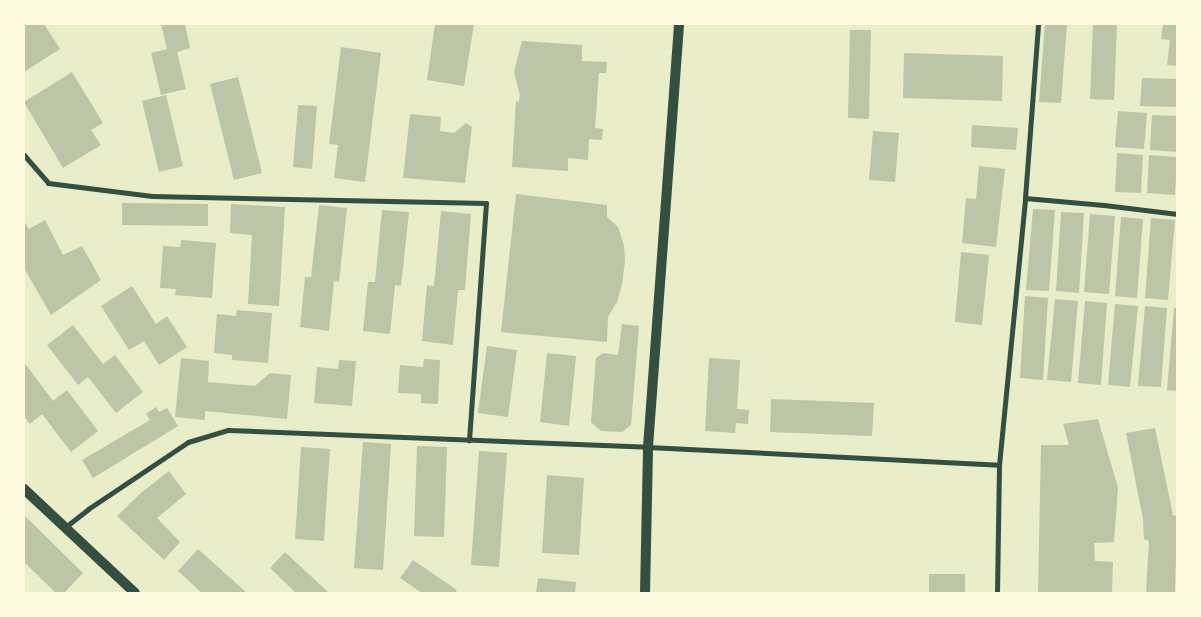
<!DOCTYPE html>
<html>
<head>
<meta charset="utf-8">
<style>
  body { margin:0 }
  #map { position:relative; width:1201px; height:617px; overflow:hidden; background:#e9edc9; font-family:Inter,sans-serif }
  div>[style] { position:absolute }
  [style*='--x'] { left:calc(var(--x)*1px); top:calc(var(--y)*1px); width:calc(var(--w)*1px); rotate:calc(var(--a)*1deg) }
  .building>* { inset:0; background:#bcc5a7 }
  .minor>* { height:5px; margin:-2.5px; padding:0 2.5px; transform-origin:2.5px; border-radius:2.5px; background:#344e41 }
  .secondary>* { height:10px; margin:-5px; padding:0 5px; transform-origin:5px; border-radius:5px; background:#344e41 }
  span { translate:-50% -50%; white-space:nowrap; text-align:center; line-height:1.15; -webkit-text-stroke:4.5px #fefae0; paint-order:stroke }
  .frame { position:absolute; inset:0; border:25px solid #fefae0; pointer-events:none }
</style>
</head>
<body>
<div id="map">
  <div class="building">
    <i style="clip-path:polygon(24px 24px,44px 24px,60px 49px,24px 72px)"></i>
    <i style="clip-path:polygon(161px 24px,185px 24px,190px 48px,177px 52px,186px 89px,161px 95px,151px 53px,167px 49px)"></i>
    <i style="clip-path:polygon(435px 24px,474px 24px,464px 86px,427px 80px)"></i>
    <i style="clip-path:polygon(1045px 24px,1067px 24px,1061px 103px,1039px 102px)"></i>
    <i style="clip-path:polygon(1093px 24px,1117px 24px,1114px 100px,1090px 99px)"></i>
    <i style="clip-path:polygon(1163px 24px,1177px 24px,1177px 66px,1167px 65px,1170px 40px,1161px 39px)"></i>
    <i style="clip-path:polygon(850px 30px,871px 30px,869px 119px,848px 118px)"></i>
    <i style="clip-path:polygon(522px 41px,582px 45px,582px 61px,607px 62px,606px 73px,599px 73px,595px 128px,603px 129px,602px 140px,589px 139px,588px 160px,568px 158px,568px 171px,512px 167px,516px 101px,519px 102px,520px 95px,514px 72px)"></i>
    <i style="clip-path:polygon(341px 47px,381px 53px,365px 182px,334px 178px,338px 145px,329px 144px)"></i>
    <i style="clip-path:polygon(904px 53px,1003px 56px,1002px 101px,903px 98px)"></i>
    <i style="clip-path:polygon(72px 72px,103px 123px,91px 130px,101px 145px,63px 168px,24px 102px)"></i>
    <i style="clip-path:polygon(238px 77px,262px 173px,234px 180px,210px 84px)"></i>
    <i style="clip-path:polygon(1142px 78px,1177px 79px,1177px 107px,1140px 106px)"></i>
    <i style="clip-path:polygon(166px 95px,183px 166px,159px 172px,142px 101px)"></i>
    <i style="clip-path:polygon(298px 105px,317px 106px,312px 169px,293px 167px)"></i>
    <i style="clip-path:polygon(1118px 111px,1147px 113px,1144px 149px,1115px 147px)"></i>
    <i style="clip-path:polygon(410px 114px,441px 117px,440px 131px,454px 133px,466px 123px,472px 127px,465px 183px,403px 178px)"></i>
    <i style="clip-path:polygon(1152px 115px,1177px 116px,1177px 152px,1150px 150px)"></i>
    <i style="clip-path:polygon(972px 125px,1018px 128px,1016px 150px,971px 147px)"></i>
    <i style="clip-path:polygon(873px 131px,899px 133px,895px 182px,869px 180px)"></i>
    <i style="clip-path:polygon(1117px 153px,1143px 155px,1141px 193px,1115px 192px)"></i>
    <i style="clip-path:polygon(1149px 155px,1177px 157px,1175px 195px,1147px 193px)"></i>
    <i style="clip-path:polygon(979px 166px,1005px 169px,996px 247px,962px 243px,966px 198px,976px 199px)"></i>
    <i style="clip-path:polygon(516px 194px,607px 205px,607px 217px,618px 227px,624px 245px,625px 261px,622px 284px,617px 302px,608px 317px,607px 342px,501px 332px)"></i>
    <i style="clip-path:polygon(122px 203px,208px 204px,208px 226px,122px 225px)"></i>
    <i style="clip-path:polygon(231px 204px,285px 207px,279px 306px,248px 304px,252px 235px,230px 233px)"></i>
    <i style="clip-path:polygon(319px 205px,347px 208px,339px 282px,334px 281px,329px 331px,300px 327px,305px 277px,311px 277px)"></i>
    <i style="clip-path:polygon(1033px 209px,1055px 210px,1049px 291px,1026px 290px)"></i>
    <i style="clip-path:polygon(382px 210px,409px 212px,401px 286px,395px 285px,390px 334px,363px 331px,368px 282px,375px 282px)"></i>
    <i style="clip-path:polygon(441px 211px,471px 214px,465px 290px,458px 290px,453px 345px,422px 341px,427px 285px,434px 286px)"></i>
    <i style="clip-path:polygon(1061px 212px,1084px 213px,1079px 293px,1056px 291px)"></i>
    <i style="clip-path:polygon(1090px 214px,1115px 216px,1109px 294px,1084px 292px)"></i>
    <i style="clip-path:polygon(1121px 217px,1143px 219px,1137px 298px,1115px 296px)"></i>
    <i style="clip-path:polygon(1151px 218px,1175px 220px,1168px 300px,1145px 298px)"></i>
    <i style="clip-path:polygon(45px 220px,63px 255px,82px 246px,101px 280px,51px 315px,24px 268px,24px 221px,29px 229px)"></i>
    <i style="clip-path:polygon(181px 240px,216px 243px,212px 298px,175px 295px,176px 289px,160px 288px,163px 246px,180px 247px)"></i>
    <i style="clip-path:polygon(961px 252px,989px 255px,982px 325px,955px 322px)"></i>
    <i style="clip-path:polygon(132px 286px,156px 324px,167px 316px,187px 347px,159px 365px,144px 341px,129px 350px,101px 306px)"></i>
    <i style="clip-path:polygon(1025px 296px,1048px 298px,1043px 380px,1020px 378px)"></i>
    <i style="clip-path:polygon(1055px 299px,1078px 301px,1071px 382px,1047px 380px)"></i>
    <i style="clip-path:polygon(1085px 301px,1107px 303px,1101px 385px,1078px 383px)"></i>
    <i style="clip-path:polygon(1115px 304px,1138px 306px,1130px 387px,1108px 385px)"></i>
    <i style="clip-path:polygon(1145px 306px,1167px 308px,1161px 387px,1138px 386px)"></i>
    <i style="clip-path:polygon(1174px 308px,1177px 308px,1177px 391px,1167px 390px)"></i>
    <i style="clip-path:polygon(237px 310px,272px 313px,268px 363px,232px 360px,232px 355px,214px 353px,217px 314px,236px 316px)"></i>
    <i style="clip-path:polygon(622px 324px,639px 326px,631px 425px,622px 432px,601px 431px,591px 422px,596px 358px,603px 353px,618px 355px)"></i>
    <i style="clip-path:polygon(73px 325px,103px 364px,115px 355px,143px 392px,116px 413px,88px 377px,78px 385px,47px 345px)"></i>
    <i style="clip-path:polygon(487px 346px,517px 350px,508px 417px,478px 413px)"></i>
    <i style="clip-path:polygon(547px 353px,576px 356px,569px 426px,540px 422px)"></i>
    <i style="clip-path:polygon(181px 358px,209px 361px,208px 382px,255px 386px,270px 373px,291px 375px,287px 419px,205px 411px,205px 420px,175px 417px)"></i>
    <i style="clip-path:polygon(709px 358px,740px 360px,737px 409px,749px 410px,748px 424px,736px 423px,735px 433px,705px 431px)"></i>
    <i style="clip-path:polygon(424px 359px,440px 360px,438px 404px,421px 403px,421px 394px,398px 393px,400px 365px,423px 367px)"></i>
    <i style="clip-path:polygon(339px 360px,356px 361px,352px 406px,314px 403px,317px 367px,338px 369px)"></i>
    <i style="clip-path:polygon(24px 362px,53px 401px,67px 390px,98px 431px,71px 452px,42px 414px,30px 424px,24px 416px)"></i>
    <i style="clip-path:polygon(771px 399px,874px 403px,872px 436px,770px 432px)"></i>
    <i style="clip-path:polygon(156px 407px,159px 412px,167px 408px,178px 426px,93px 478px,82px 460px,150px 420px,146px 414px)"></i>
    <i style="clip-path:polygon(1098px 419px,1118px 488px,1114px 542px,1094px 543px,1095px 561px,1113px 562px,1112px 593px,1038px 593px,1041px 445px,1069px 445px,1063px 424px)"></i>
    <i style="clip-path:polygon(1155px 428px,1173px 515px,1177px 516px,1175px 593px,1146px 593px,1149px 541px,1144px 539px,1143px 519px,1126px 433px)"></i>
    <i style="clip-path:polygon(363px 442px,391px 444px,383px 570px,354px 568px)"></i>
    <i style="clip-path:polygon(417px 446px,447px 447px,444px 537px,414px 536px)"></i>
    <i style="clip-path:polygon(301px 447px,330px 449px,324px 541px,295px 539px)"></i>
    <i style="clip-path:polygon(479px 451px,507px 453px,499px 567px,471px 565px)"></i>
    <i style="clip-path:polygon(169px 471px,186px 494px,157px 518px,180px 542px,164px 560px,117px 516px,142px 492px)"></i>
    <i style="clip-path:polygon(547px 475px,584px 478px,579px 555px,542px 553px)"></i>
    <i style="clip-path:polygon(24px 515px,83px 573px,64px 593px,56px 593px,24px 562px)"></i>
    <i style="clip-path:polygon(198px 549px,247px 593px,202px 593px,178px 571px)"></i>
    <i style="clip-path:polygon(285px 552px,329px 593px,296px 593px,270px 568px)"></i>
    <i style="clip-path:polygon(413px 560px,457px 590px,455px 593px,422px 593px,400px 578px)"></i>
    <i style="clip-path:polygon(929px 574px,965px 574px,965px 593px,929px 593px)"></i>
    <i style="clip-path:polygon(538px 578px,576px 582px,575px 593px,536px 593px)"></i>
  </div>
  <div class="minor">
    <i style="--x:24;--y:155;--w:37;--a:49"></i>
    <i style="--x:48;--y:183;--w:105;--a:7.1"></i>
    <i style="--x:152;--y:196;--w:334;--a:1.2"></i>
    <i style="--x:486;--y:203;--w:238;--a:94.1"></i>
    <i style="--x:1025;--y:198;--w:79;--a:5.1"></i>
    <i style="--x:1104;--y:205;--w:74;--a:7"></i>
    <i style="--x:64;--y:528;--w:31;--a:-38"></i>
    <i style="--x:88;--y:509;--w:120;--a:-33.8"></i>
    <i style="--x:188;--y:442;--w:42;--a:-16.7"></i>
    <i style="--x:228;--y:430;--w:420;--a:2.3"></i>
    <i style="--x:648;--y:447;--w:351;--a:2.9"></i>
    <i style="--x:997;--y:593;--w:128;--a:-89.1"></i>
    <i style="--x:999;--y:465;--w:268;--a:-84.4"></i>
    <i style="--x:1025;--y:198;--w:174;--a:-85.7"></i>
  </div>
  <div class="secondary">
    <i style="--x:24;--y:489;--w:152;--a:43.1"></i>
    <i style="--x:645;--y:593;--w:146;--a:-88.8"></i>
    <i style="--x:648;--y:447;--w:424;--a:-85.8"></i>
  </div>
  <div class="frame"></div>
</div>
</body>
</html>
